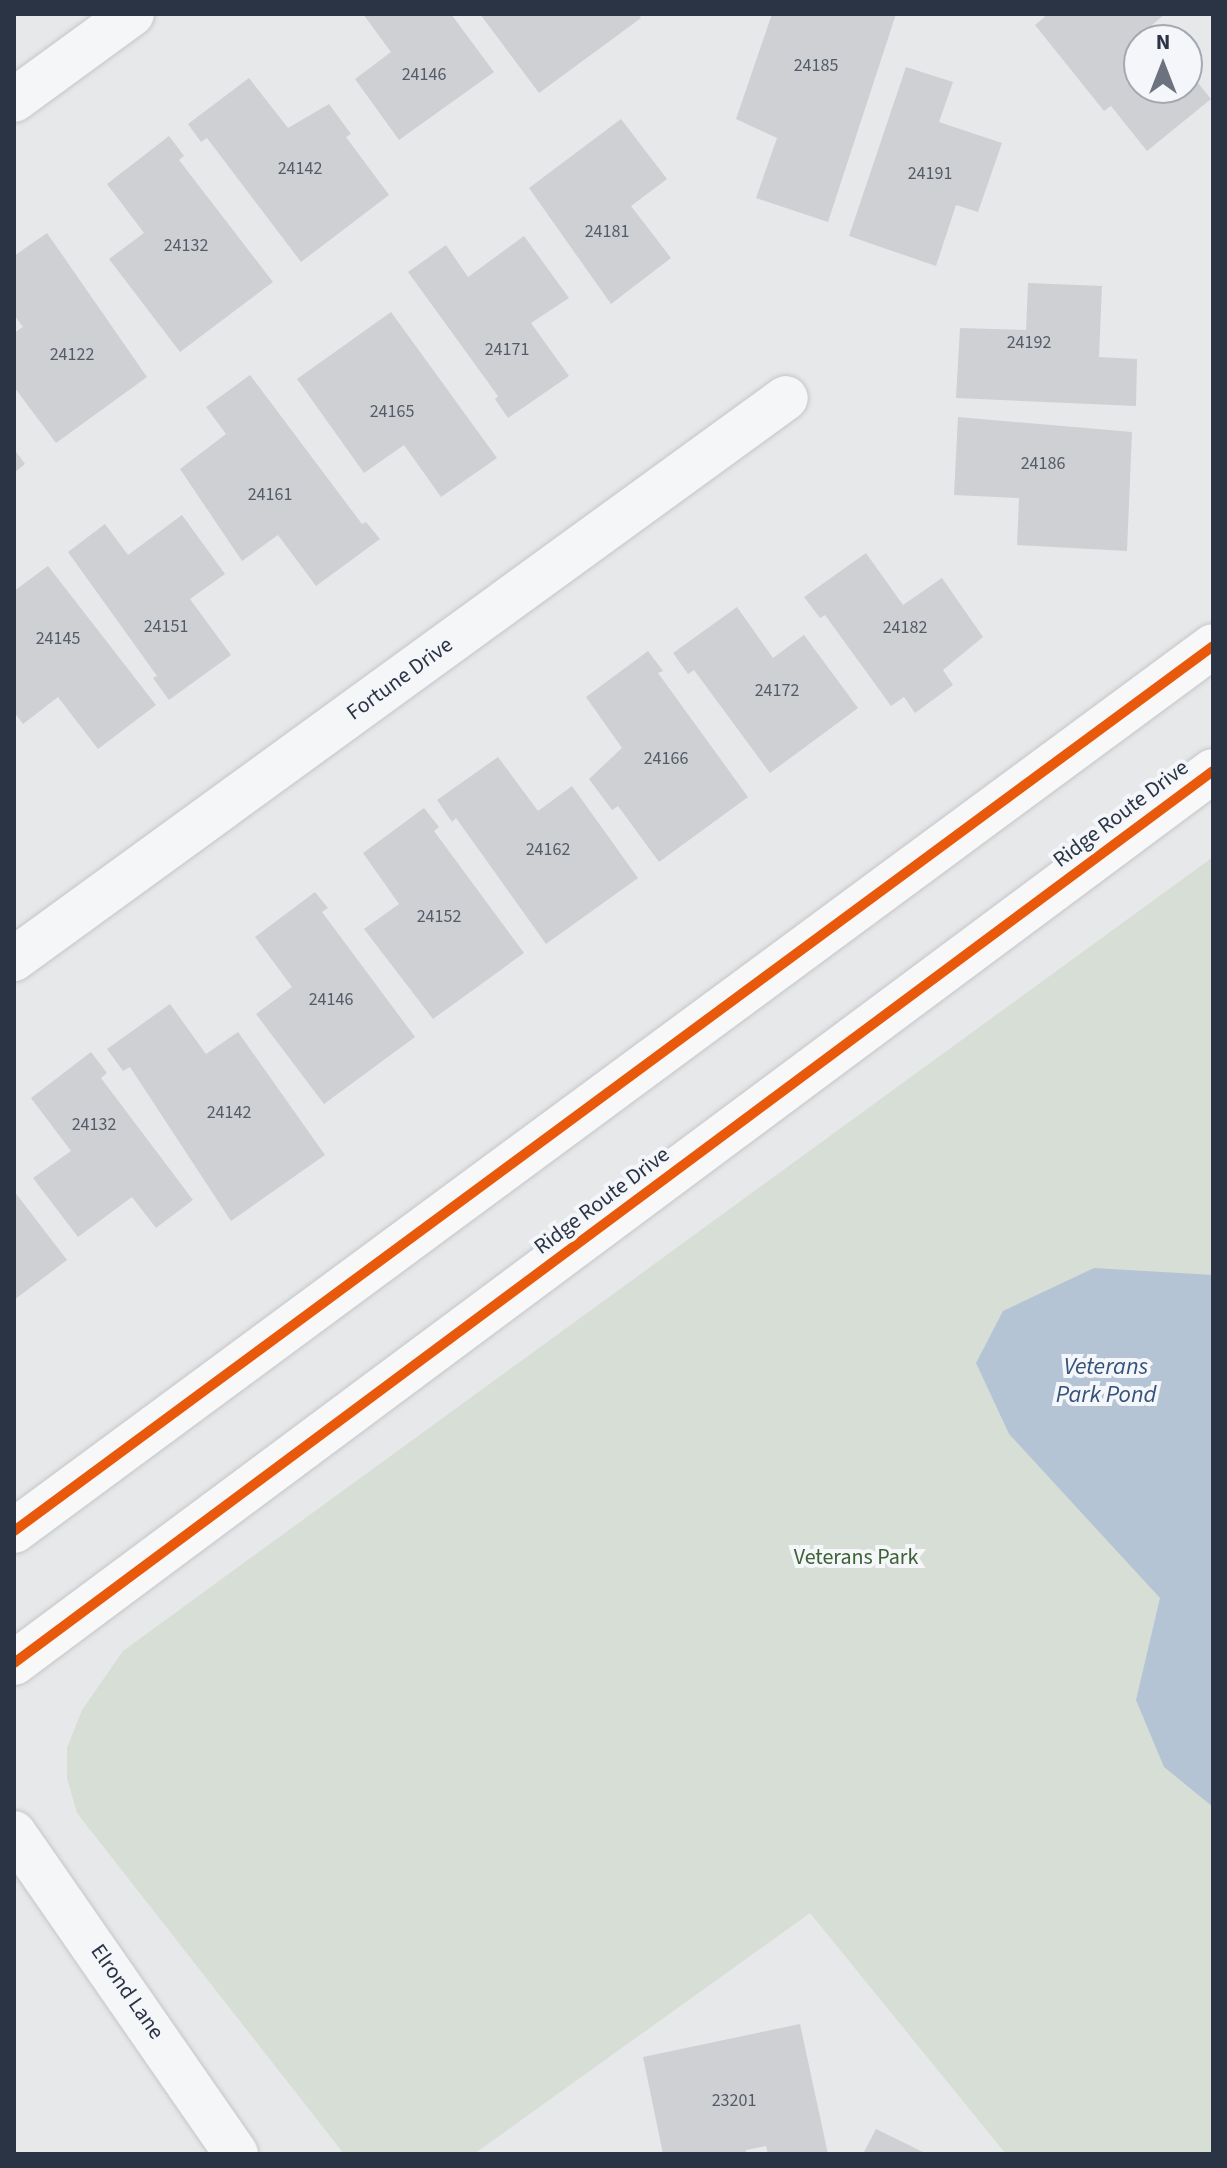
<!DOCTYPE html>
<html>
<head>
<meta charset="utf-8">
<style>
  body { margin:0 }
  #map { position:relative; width:1227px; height:2168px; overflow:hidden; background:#e6e8ea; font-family:"Source Sans 3",sans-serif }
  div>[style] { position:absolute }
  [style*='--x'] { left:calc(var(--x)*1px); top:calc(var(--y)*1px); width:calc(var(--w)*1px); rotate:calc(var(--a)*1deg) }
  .green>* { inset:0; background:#d6ded6 }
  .water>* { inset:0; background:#b4c4d5 }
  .building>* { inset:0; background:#ced0d3 }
  .roads { filter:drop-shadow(0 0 2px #c4c6c8) drop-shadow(0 0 2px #c4c6c8) }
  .street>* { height:44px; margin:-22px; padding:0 22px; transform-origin:22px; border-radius:22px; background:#f5f6f7 }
  .secondary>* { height:44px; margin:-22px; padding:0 22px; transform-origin:22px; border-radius:22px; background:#f8f8f8 }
  .cycleway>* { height:10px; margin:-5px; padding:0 5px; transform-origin:5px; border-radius:5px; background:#e8590c }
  span { translate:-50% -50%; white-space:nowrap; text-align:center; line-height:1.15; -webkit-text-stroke:8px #f4f6f9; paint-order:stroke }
  .number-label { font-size:18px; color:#545c69 }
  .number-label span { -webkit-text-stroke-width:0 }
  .street-label { font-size:22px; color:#2b3445 }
  .park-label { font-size:22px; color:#3f6138 }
  .water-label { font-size:24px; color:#34527a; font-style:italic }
  .frame { position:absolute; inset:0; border:16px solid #2b3445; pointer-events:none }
  .north { position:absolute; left:1123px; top:24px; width:80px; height:80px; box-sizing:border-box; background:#f4f6f9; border:2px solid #a4a8b1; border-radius:50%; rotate:0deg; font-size:22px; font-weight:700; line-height:32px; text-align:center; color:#2b3445 }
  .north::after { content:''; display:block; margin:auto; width:28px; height:36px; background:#6c737f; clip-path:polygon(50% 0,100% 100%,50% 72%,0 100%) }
</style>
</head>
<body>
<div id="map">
  <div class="green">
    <i style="clip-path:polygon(1213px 857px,1213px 2154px,1006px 2154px,810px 1913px,474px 2154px,344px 2154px,77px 1813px,67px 1778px,67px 1748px,82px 1710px,123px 1651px)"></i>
  </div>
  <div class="water">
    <i style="clip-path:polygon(1094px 1268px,1213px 1275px,1213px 1807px,1164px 1767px,1136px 1700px,1160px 1598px,1009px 1434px,976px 1363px,1003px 1311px)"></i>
  </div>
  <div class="building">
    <i style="clip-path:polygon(363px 14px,451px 14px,494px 72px,399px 140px,355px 79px,391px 52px)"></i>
    <i style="clip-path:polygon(480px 14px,638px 14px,641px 18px,539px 93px)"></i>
    <i style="clip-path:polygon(772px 14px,896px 14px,828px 222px,756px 198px,777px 138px,736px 119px)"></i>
    <i style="clip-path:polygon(1048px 14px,1165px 14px,1152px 25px,1164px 40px,1139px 40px,1139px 88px,1187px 88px,1187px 69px,1211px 99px,1147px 151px,1111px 106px,1104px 111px,1035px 25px)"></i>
    <i style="clip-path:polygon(906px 67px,953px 82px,939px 122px,1002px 143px,978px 212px,956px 205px,936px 266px,849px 236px)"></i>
    <i style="clip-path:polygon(249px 78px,288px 128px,329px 104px,351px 134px,346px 137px,389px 195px,301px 262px,207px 138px,201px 142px,188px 124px)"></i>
    <i style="clip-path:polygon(621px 119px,667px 179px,631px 206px,671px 258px,611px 304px,529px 188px)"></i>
    <i style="clip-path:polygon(169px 136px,184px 156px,179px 160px,273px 282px,180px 352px,109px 259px,144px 233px,107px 184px)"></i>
    <i style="clip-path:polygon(47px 233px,147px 377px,56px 443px,14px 387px,14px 333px,23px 327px,14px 315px,14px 256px)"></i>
    <i style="clip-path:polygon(524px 236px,569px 298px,531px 323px,569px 376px,508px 418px,495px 399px,498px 396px,408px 272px,446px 245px,468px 277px)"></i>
    <i style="clip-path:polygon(1028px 283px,1102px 286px,1099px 357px,1137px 359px,1136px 406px,956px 398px,960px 328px,1026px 330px)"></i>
    <i style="clip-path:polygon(391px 312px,497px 458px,441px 497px,404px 445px,364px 473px,297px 379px)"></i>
    <i style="clip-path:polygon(250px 375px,362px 524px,366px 522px,380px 539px,316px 586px,278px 535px,242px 561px,180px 469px,226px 434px,206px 407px)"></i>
    <i style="clip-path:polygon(958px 417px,1132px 432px,1127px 551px,1017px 545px,1019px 498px,954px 495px)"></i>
    <i style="clip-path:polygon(14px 449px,25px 464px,14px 473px)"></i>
    <i style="clip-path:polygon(182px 515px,225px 574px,190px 599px,231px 655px,169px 700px,153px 678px,157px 676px,68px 552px,105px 524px,128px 555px)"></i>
    <i style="clip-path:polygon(866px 553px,903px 605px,942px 578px,983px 637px,943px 670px,953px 685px,915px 713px,904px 697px,891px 706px,825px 615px,820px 618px,804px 597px)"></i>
    <i style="clip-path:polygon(48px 566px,156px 705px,98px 749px,58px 697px,23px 724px,14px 712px,14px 591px)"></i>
    <i style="clip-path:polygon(737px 607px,773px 658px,804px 635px,858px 708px,770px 773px,694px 670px,688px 674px,673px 653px)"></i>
    <i style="clip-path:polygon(648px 651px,663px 671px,658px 673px,748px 797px,659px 862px,618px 806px,612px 810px,589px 779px,622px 748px,586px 697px)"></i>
    <i style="clip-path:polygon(498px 757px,538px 811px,572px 786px,638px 878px,546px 944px,456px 818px,452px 822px,437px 800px)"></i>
    <i style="clip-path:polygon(424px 808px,439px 827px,434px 831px,524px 953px,433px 1019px,364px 929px,399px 904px,363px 853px)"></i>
    <i style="clip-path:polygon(315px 892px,328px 908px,322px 912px,415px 1037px,324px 1104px,256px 1014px,292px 987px,255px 937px)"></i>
    <i style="clip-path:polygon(170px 1004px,206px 1054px,238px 1032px,325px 1155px,231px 1221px,130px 1067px,123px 1071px,107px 1049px)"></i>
    <i style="clip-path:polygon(91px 1052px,107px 1073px,101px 1078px,193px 1200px,156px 1228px,132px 1197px,78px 1237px,33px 1178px,71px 1151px,31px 1098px)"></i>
    <i style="clip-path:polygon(14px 1191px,67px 1260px,14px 1300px)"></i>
    <i style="clip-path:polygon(800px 2024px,828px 2154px,768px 2154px,766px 2146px,746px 2150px,746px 2154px,663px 2154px,643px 2057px)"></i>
    <i style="clip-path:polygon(876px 2129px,927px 2154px,863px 2154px)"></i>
  </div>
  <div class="roads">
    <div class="street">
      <i style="--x:14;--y:100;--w:146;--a:-36.1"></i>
      <i style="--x:14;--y:959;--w:954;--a:-36.01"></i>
      <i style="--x:14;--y:1833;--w:390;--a:55.3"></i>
    </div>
    <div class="secondary">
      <i style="--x:14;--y:1531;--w:1490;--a:-36.43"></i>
      <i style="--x:14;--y:1663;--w:1494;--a:-36.65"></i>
    </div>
  </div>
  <div class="cycleway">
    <i style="--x:14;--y:1531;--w:1490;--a:-36.43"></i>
    <i style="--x:14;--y:1663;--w:1494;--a:-36.65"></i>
  </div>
  <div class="number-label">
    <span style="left:816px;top:66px">24185</span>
    <span style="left:424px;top:75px">24146</span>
    <span style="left:300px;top:169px">24142</span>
    <span style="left:930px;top:174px">24191</span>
    <span style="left:607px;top:232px">24181</span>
    <span style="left:186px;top:246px">24132</span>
    <span style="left:1029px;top:343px">24192</span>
    <span style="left:507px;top:350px">24171</span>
    <span style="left:72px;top:355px">24122</span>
    <span style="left:392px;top:412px">24165</span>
    <span style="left:1043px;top:464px">24186</span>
    <span style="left:270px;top:495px">24161</span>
    <span style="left:166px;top:627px">24151</span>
    <span style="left:905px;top:628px">24182</span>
    <span style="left:58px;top:639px">24145</span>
    <span style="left:777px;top:691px">24172</span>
    <span style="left:666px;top:759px">24166</span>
    <span style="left:548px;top:850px">24162</span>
    <span style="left:439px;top:917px">24152</span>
    <span style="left:331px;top:1000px">24146</span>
    <span style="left:229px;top:1113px">24142</span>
    <span style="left:94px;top:1125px">24132</span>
    <span style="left:734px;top:2101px">23201</span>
  </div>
  <div class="street-label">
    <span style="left:400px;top:679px;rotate:-36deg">Fortune Drive</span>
    <span style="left:1121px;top:814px;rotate:-37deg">Ridge Route Drive</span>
    <span style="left:602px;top:1201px;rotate:-37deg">Ridge Route Drive</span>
    <span style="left:127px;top:1992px;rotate:55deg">Elrond Lane</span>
  </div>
  <div class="park-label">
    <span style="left:856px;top:1558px">Veterans Park</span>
  </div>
  <div class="water-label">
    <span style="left:1106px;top:1381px">Veterans<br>Park Pond</span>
  </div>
  <div class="frame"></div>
  <div class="north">N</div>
</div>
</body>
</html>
